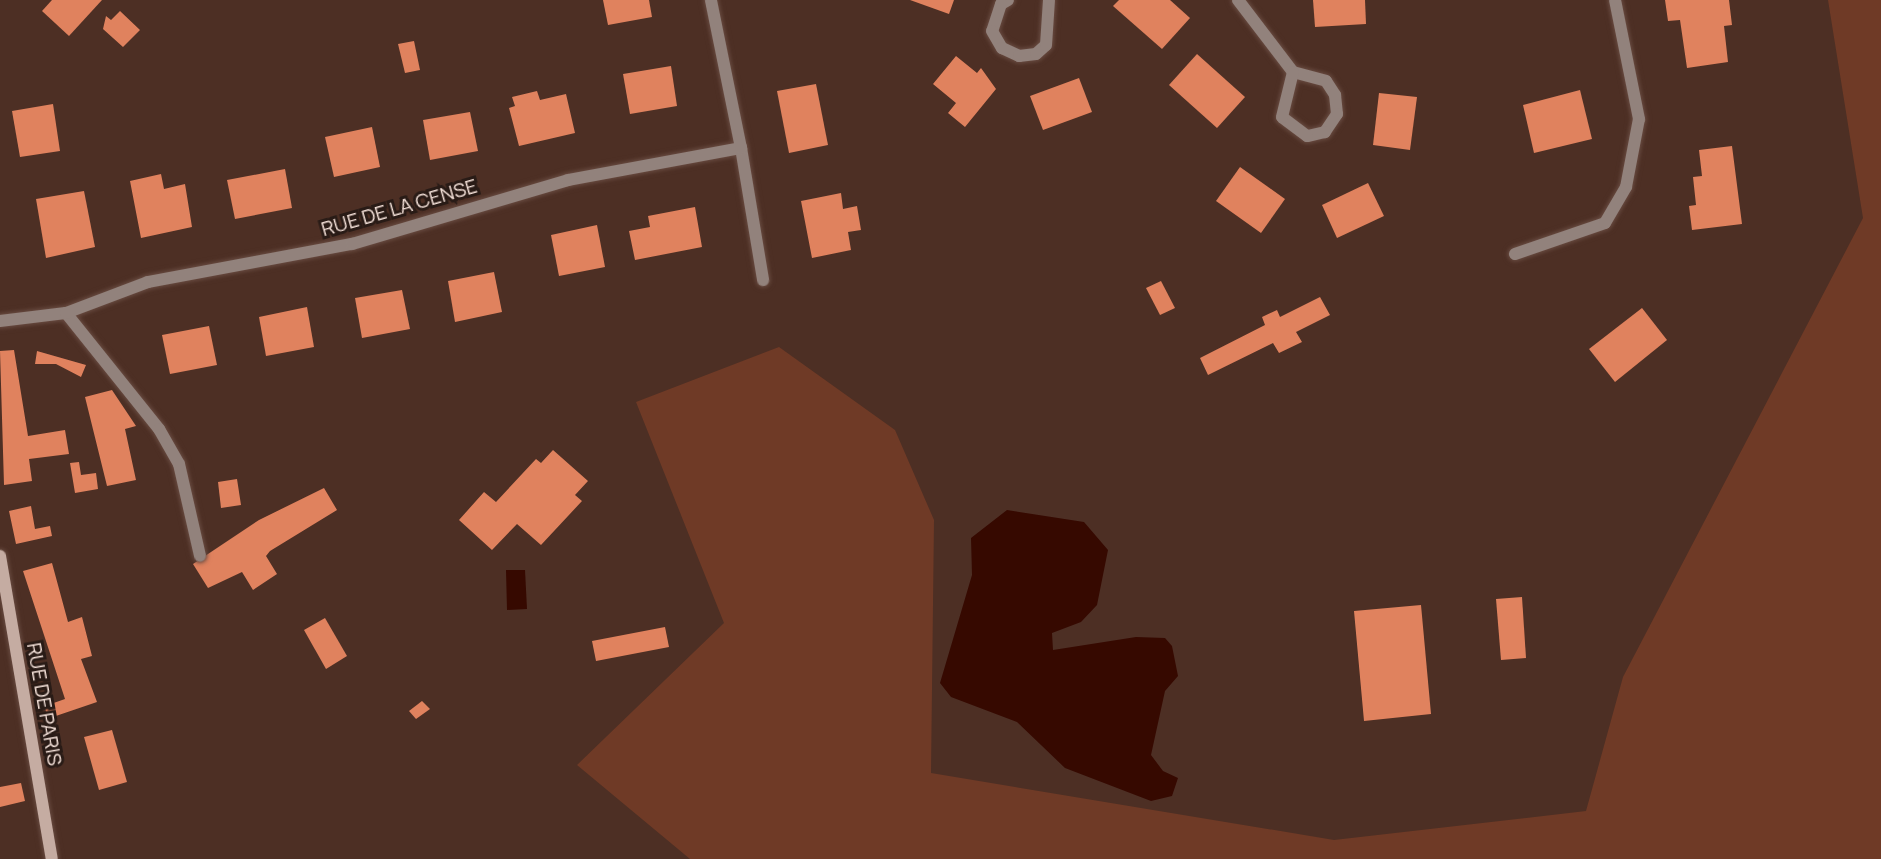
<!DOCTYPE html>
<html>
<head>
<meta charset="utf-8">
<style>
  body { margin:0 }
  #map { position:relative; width:1881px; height:859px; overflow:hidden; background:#4d2f24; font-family:Manrope,sans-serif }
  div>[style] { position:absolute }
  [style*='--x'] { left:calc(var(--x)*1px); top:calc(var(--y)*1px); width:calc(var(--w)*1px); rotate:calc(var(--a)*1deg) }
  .green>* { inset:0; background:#6f3a26 }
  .water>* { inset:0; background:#360900 }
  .building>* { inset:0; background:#e0825e }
  .roads { filter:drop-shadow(0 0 2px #684b41) drop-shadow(0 0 2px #684b41) }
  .street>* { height:12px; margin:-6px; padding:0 6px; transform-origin:6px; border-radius:6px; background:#92827c }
  .secondary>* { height:12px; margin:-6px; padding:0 6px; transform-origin:6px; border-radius:6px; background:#c5aca2 }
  span { translate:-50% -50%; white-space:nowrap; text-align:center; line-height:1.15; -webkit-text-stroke:6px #291b16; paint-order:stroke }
  .street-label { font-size:20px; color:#f3e0d8 }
</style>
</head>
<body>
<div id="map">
  <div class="green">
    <i style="clip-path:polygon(1828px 0,1881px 0,1881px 859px,690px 859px,577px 765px,724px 623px,636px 402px,779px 347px,895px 430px,934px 520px,931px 773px,1334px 840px,1586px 811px,1623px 677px,1863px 218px)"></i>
  </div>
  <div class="water">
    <i style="clip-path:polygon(1007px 510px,1084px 522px,1108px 550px,1097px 605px,1081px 622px,1052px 633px,1053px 650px,1136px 637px,1165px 638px,1172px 646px,1178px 676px,1165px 691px,1151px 755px,1163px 771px,1178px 778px,1172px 796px,1151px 801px,1065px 768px,1017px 722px,951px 697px,940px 683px,972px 575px,971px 538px)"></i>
    <i style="clip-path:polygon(506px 570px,525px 570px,527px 609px,507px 610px)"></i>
  </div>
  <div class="building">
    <i style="clip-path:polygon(52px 0,102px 0,69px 36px,42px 11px)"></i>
    <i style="clip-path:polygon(603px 0,649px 0,652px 17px,608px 25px)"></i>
    <i style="clip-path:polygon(910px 0,954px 0,949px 14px)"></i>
    <i style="clip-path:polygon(1119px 0,1170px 0,1190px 18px,1162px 49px,1113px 6px)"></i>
    <i style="clip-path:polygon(1313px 0,1365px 0,1366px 24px,1315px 27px)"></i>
    <i style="clip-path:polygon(1665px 0,1729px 0,1732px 25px,1724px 26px,1728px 62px,1687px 68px,1680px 20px,1668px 21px)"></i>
    <i style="clip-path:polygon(120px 11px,140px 30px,123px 47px,103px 29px,106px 16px,111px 20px)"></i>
    <i style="clip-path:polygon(414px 41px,420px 70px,405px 73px,398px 44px)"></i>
    <i style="clip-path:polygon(1197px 54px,1245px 97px,1217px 128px,1169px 85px)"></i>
    <i style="clip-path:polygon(956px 56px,977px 73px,981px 68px,996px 89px,965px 127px,948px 113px,956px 103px,933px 84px)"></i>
    <i style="clip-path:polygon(671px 66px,677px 106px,630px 114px,623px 74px)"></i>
    <i style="clip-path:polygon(1079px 78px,1092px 112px,1043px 130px,1030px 96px)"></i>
    <i style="clip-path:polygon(816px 84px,828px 145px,789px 153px,777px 91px)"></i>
    <i style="clip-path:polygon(1580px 90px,1592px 139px,1534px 153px,1523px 105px)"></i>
    <i style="clip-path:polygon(537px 91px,540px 100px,566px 94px,575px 133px,519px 146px,509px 108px,515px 106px,512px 97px)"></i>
    <i style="clip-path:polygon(1379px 93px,1417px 97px,1410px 150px,1373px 145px)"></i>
    <i style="clip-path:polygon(53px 104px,60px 151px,20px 157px,12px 111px)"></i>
    <i style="clip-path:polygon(470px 112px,478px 151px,430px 160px,423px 120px)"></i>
    <i style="clip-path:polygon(372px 127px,380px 167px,334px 177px,325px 137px)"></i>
    <i style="clip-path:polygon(1732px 146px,1742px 224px,1692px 230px,1689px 206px,1696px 205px,1693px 177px,1702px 176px,1699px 150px)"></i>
    <i style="clip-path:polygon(1240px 167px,1285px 199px,1261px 233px,1216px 201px)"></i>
    <i style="clip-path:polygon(285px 169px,292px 208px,235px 219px,227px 180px)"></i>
    <i style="clip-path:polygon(161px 174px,164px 189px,185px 184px,192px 227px,141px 238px,130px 181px)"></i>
    <i style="clip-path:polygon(1368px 183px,1384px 216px,1337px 238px,1322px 205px)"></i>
    <i style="clip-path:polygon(84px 191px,95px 247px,46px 258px,36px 199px)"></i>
    <i style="clip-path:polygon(841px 193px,843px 209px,857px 206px,861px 230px,848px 232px,851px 250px,812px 258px,801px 201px)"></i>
    <i style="clip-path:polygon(695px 207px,702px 247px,635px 260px,629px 231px,650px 227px,648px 216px)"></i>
    <i style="clip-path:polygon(597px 225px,605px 267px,559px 276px,551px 235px)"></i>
    <i style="clip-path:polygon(494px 272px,502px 312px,455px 322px,448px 281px)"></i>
    <i style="clip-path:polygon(1161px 281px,1175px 308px,1160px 315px,1146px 288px)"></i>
    <i style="clip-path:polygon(402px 290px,410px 329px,362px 338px,355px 298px)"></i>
    <i style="clip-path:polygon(1320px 297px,1330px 315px,1296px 332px,1302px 342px,1279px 353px,1273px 343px,1208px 375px,1200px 358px,1265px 325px,1262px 317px,1277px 310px,1280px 317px)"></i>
    <i style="clip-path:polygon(307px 307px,314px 347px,266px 356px,259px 317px)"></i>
    <i style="clip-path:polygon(1642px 308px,1667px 340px,1615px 382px,1589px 349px)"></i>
    <i style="clip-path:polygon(209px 326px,217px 365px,170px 374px,162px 335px)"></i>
    <i style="clip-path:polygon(14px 350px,28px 436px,65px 430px,69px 454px,29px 459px,32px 481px,4px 485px,0 351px)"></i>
    <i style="clip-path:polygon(37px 351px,86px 365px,81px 377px,56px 364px,35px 364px)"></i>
    <i style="clip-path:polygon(112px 390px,136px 426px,125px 429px,136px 480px,107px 486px,85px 397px)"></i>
    <i style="clip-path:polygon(553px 450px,588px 481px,575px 495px,582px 501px,541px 545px,517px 524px,492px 550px,459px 520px,484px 492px,496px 502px,536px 459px,541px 463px)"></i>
    <i style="clip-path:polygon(79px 462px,81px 475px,96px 473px,98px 489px,75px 493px,70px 463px)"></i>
    <i style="clip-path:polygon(237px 479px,241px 505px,221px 508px,218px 482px)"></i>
    <i style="clip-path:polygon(324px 488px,337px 510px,270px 551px,266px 556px,277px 574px,253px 590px,242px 572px,208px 588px,193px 564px,259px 520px)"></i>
    <i style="clip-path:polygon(31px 506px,35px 529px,50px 526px,52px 536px,16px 544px,9px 511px)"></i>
    <i style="clip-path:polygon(52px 563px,68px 622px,82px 617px,92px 656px,81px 659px,97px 702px,47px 719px,45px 706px,65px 699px,23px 571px)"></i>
    <i style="clip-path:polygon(1522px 597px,1526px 658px,1501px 660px,1496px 599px)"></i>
    <i style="clip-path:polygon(1421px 605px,1431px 714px,1364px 721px,1354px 611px)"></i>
    <i style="clip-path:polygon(325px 618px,347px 656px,326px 669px,304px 630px)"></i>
    <i style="clip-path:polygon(665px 627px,669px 647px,596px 661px,592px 641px)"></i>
    <i style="clip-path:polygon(422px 701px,430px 709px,416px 719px,409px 711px)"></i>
    <i style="clip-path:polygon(112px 730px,127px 782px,99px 790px,84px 737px)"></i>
    <i style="clip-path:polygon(21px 783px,25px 801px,0 807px,0 787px)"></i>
  </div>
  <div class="roads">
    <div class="street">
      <i style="--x:1008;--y:0;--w:8;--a:150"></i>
      <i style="--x:1001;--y:4;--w:28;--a:108"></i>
      <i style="--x:992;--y:31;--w:20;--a:60"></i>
      <i style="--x:1002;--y:48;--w:19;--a:25"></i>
      <i style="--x:1019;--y:56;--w:17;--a:-7"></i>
      <i style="--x:1036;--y:54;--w:13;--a:-42"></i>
      <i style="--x:1046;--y:45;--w:45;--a:-86.2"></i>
      <i style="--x:1238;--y:0;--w:91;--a:52.6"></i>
      <i style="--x:1293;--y:72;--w:34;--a:15"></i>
      <i style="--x:1326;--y:81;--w:17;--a:57"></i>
      <i style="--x:1335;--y:95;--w:19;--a:84"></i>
      <i style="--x:1337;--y:114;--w:22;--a:124"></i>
      <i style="--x:1325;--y:132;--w:18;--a:167"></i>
      <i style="--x:1307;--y:136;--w:31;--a:-143"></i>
      <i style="--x:1282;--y:117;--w:46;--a:-76.3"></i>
      <i style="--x:741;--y:148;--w:134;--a:80.5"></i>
      <i style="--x:1515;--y:254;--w:95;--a:-19"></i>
      <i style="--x:1605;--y:223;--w:42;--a:-59.7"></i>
      <i style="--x:1626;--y:187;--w:69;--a:-79.2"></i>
      <i style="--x:1639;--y:119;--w:121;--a:-101.4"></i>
      <i style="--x:66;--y:313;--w:149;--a:51.3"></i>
      <i style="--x:159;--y:429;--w:40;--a:60.3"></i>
      <i style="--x:179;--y:464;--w:94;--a:77.1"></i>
      <i style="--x:0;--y:321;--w:66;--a:-6.9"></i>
      <i style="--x:66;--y:313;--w:88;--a:-20.7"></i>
      <i style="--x:148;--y:282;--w:208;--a:-10.6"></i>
      <i style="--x:352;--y:244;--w:225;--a:-16.5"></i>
      <i style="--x:568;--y:180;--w:176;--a:-10.5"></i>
      <i style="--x:741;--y:148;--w:151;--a:-101.5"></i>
    </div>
    <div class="secondary">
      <i style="--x:0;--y:556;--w:307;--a:80.3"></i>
    </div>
  </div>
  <div class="street-label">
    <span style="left:399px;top:207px;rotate:-16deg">RUE DE LA CENSE</span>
    <span style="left:45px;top:704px;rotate:80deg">RUE DE PARIS</span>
  </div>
</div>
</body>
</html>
